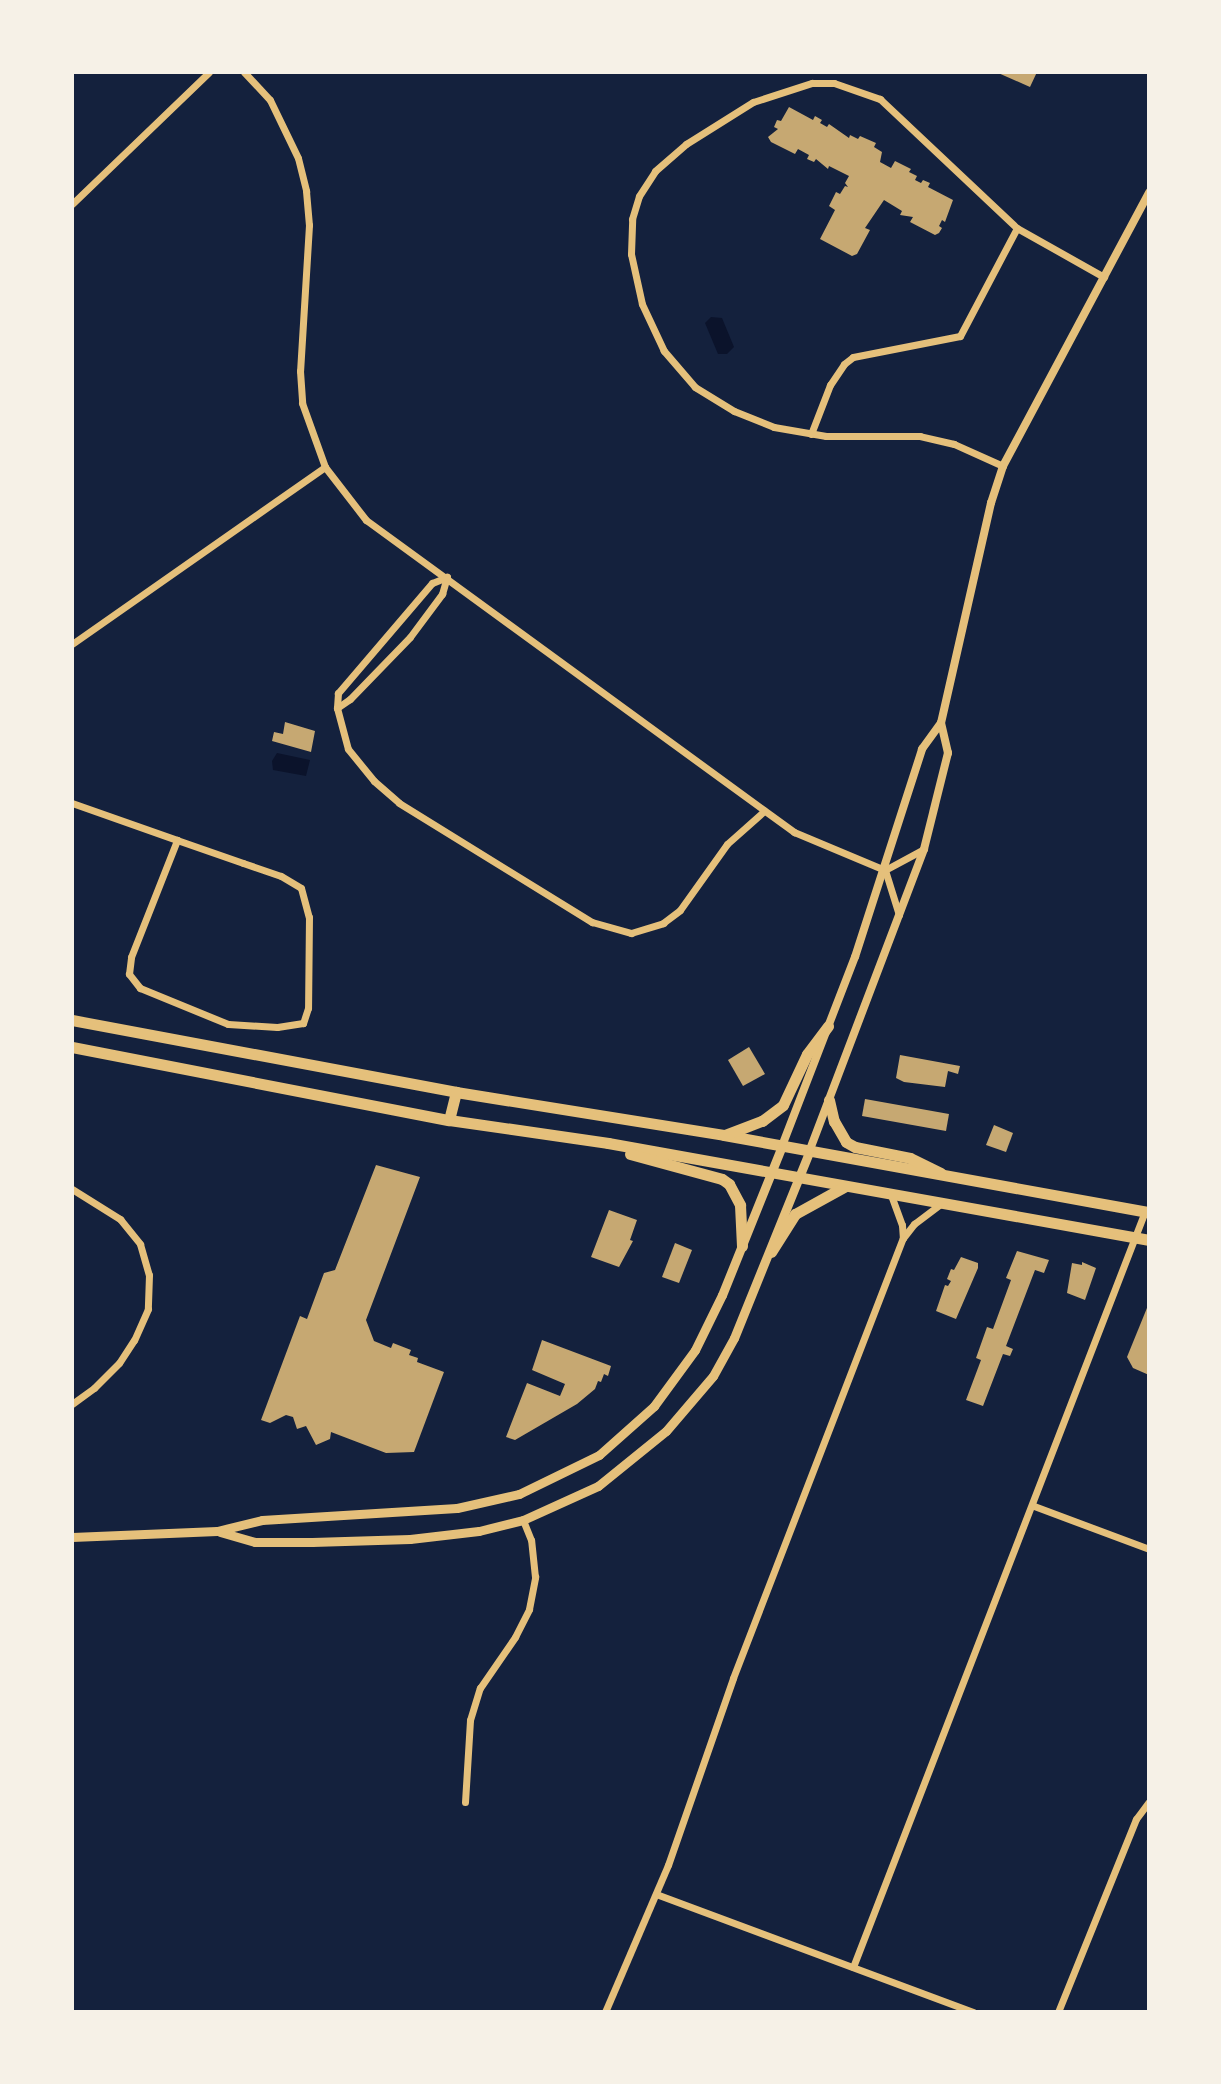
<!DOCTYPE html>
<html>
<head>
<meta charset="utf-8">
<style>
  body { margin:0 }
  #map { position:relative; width:1221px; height:2084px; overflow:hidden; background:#14213d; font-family:Lato,sans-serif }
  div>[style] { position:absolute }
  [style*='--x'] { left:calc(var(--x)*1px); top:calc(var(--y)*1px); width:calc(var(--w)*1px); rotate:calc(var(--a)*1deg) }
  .water>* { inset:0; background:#0b132b }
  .building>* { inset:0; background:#c6a872 }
  .minor>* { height:7px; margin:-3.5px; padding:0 3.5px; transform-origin:3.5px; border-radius:3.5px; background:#e5c07b }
  .tertiary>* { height:8px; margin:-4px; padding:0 4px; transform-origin:4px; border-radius:4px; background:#e5c07b }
  .secondary>* { height:9px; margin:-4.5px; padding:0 4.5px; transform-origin:4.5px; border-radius:4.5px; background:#e5c07b }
  .primary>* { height:11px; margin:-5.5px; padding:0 5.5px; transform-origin:5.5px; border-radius:5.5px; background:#e5c07b }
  span { translate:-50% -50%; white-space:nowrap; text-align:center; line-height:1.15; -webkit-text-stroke:6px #f6f1e7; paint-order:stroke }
  .frame { position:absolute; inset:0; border:74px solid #f6f1e7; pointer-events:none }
</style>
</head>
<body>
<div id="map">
  <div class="water">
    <i style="clip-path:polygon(711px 317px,722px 318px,734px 347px,727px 354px,718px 354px,705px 323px)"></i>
    <i style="clip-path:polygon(277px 753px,310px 760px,306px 776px,273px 770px,272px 761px)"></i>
  </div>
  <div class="building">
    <i style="clip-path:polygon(996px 72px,1037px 72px,1030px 87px)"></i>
    <i style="clip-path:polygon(789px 107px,813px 120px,815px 116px,822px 120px,820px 123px,827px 127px,829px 124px,849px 138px,850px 135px,858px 139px,860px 136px,876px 143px,874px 147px,882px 152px,880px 162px,891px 168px,895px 161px,911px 169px,909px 172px,917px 176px,915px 180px,921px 183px,923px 180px,930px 183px,928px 187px,953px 200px,945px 222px,942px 220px,939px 226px,942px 228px,939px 233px,935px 235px,910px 222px,913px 217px,900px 215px,902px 211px,884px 200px,865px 228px,870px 230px,857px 254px,852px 256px,820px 239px,835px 210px,829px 206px,836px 192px,840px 194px,845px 186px,848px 187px,845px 183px,849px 176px,829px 166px,828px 169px,816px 159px,814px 162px,807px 159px,809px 155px,798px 149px,795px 154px,771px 142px,768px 137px,778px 129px,774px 127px,777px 120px,781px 121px)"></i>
    <i style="clip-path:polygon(285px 722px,315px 731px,311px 752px,272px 741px,274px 732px,283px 734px)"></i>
    <i style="clip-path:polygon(749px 1047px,765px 1074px,743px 1086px,728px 1060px)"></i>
    <i style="clip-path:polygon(900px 1055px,960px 1066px,958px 1074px,948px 1071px,945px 1087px,904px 1082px,896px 1078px)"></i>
    <i style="clip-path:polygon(865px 1099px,949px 1114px,946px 1131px,862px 1116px)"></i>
    <i style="clip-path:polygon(994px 1125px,1013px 1133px,1006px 1152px,986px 1145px)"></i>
    <i style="clip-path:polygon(376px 1165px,420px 1177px,366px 1320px,374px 1341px,391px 1348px,393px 1343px,411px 1350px,409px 1355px,418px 1358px,417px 1362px,444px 1372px,414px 1452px,386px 1453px,331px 1432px,330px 1439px,316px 1445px,306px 1426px,297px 1429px,293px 1417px,286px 1415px,270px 1423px,261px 1420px,300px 1316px,307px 1319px,324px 1273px,335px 1270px)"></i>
    <i style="clip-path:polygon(609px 1210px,637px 1220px,630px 1240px,633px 1241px,619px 1267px,591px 1257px)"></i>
    <i style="clip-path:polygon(675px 1243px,692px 1250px,679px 1283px,662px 1277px)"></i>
    <i style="clip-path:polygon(1017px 1251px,1049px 1260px,1044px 1273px,1035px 1270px,1006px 1346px,1013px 1349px,1010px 1356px,1003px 1354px,983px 1406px,966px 1400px,981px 1360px,976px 1358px,987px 1327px,993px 1329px,1011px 1280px,1006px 1278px)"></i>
    <i style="clip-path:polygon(961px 1257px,978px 1263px,978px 1268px,956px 1319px,936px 1311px,945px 1285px,948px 1286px,951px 1281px,947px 1279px,951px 1269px,954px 1270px)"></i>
    <i style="clip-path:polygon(1082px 1262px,1096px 1268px,1085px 1300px,1067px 1293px,1072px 1263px,1082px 1265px)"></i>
    <i style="clip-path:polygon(1149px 1303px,1149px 1375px,1133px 1368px,1127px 1357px)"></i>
    <i style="clip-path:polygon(542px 1340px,611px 1366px,608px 1376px,604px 1374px,601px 1382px,598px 1381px,595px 1389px,577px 1404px,515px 1440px,506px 1437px,527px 1383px,560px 1396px,565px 1384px,532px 1370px)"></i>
  </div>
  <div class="minor">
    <i style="--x:244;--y:72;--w:38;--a:47"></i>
    <i style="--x:270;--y:100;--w:64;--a:64.2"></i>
    <i style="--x:298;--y:158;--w:34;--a:76"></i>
    <i style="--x:306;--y:191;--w:34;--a:85"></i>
    <i style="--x:309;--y:225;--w:146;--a:93.5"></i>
    <i style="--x:300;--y:371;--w:32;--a:86"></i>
    <i style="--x:302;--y:403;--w:68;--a:70.2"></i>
    <i style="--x:325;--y:467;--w:67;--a:52.3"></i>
    <i style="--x:366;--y:520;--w:530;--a:36.09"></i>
    <i style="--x:794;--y:832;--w:99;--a:22.7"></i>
    <i style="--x:885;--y:870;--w:44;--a:-28.3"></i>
    <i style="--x:72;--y:204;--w:190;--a:-43.9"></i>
    <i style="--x:811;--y:434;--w:53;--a:-68.8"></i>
    <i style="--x:830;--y:385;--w:25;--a:-56"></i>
    <i style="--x:844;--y:364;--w:11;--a:-38"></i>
    <i style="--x:853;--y:357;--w:109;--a:-11.1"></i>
    <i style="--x:960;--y:336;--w:122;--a:-62.2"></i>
    <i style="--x:1003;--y:466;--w:54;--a:-155.8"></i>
    <i style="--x:954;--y:444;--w:35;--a:-167"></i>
    <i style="--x:920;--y:436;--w:94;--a:180"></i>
    <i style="--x:826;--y:436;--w:53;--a:-170.2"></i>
    <i style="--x:774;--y:427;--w:43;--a:-158.2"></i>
    <i style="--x:734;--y:411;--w:46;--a:-148.4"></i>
    <i style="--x:695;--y:387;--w:48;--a:-130.7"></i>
    <i style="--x:664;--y:351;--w:52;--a:-115.1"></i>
    <i style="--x:642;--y:304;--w:51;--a:-102.4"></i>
    <i style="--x:631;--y:254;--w:35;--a:-88"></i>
    <i style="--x:632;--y:219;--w:24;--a:-73"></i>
    <i style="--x:639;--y:196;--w:30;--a:-57"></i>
    <i style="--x:655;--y:171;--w:41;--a:-41.1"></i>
    <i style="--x:686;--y:144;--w:79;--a:-32.1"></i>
    <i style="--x:753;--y:102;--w:62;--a:-17.9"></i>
    <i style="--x:812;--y:83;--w:22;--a:0"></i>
    <i style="--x:834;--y:83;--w:49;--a:19.2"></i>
    <i style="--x:880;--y:99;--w:188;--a:43.3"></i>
    <i style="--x:1017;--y:228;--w:100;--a:29.4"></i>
    <i style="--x:447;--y:577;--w:16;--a:158"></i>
    <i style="--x:432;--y:583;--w:145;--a:130.5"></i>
    <i style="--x:338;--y:693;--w:15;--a:94"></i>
    <i style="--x:337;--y:708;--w:42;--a:75"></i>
    <i style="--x:348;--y:749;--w:41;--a:50.9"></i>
    <i style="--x:374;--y:781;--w:33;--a:41"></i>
    <i style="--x:399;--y:803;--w:227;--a:31.7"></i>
    <i style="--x:592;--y:922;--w:41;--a:15.8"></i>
    <i style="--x:631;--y:933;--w:34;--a:-17"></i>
    <i style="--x:663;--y:923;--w:21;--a:-37"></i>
    <i style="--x:680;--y:910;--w:81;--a:-54.5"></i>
    <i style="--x:727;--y:844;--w:50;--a:-41.7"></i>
    <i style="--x:72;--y:644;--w:309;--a:-35"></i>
    <i style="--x:337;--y:708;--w:16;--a:-35"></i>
    <i style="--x:350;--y:699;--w:86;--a:-45.9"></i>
    <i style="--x:410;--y:637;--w:54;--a:-53.3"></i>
    <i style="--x:442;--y:594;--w:18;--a:-74"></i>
    <i style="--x:72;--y:803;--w:111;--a:19.4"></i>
    <i style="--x:177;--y:840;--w:70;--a:19.2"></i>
    <i style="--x:243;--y:863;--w:40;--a:18.9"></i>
    <i style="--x:281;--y:876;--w:23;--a:31"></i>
    <i style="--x:301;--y:888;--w:30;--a:75"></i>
    <i style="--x:309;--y:917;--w:91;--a:90.6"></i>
    <i style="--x:308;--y:1008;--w:16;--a:108"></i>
    <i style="--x:303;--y:1023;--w:26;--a:171"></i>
    <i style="--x:277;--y:1027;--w:49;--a:-176.5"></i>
    <i style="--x:228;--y:1024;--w:95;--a:-157.8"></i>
    <i style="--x:140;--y:988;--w:18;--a:-128"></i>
    <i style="--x:129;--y:974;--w:17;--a:-83"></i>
    <i style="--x:131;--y:957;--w:126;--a:-68.5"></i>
    <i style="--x:885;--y:870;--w:47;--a:72.7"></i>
    <i style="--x:72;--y:1189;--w:57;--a:32"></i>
    <i style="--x:120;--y:1219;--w:32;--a:51"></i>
    <i style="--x:140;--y:1244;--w:32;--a:74"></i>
    <i style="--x:149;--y:1275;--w:34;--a:92"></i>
    <i style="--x:148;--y:1309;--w:34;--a:114"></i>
    <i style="--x:134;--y:1340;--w:27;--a:123"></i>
    <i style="--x:119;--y:1363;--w:35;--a:135"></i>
    <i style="--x:94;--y:1388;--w:27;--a:144"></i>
    <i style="--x:891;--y:1195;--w:32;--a:70"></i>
    <i style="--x:902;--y:1225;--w:13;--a:86"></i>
    <i style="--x:1034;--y:1506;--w:123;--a:20.5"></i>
    <i style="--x:465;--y:1802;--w:82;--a:-86.5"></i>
    <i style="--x:470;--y:1720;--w:34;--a:-73"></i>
    <i style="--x:480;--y:1688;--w:62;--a:-55.5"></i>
    <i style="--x:515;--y:1637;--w:31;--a:-63"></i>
    <i style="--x:529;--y:1609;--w:33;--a:-79"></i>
    <i style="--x:535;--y:1577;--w:37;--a:-96"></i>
    <i style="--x:531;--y:1540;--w:22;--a:-112"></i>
    <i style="--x:656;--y:1894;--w:339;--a:20.4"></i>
    <i style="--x:853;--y:1967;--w:810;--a:-68.88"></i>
    <i style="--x:605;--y:2012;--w:160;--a:-66.8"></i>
    <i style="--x:668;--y:1865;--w:198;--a:-70.8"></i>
    <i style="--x:733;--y:1678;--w:472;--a:-68.9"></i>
    <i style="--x:903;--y:1238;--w:18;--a:-52"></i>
    <i style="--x:914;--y:1224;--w:34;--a:-37"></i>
    <i style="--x:1058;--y:2012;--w:208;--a:-68"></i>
    <i style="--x:1136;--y:1819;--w:21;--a:-53"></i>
  </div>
  <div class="tertiary">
    <i style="--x:782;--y:1146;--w:203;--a:-68.9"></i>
    <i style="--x:855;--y:957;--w:219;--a:-72.1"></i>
    <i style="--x:922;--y:749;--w:32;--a:-54"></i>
    <i style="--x:941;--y:723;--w:226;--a:-77.2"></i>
    <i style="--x:991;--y:503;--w:39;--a:-72"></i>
    <i style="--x:1003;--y:466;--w:310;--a:-61.9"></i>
    <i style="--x:809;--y:1152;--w:324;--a:-69.2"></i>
    <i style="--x:924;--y:849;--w:99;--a:-76"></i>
    <i style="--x:948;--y:753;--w:31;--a:-103"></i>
  </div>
  <div class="secondary">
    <i style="--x:220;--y:1532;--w:36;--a:16"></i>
    <i style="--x:255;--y:1542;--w:57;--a:0"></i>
    <i style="--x:312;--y:1542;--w:98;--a:-1.8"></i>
    <i style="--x:410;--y:1539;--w:69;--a:-6.6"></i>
    <i style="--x:479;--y:1531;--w:45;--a:-14"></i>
    <i style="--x:523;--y:1520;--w:82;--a:-24.4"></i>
    <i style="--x:598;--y:1486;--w:87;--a:-39"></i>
    <i style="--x:666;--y:1431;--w:72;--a:-49.5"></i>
    <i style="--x:713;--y:1376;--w:43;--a:-61.1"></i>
    <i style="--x:734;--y:1338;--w:201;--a:-68"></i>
    <i style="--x:72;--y:1537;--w:145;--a:-2.4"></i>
    <i style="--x:217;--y:1531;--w:46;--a:-13.7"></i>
    <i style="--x:262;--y:1520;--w:195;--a:-3.5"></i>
    <i style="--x:457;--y:1508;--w:64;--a:-12.7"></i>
    <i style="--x:519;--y:1494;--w:89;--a:-26"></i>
    <i style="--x:599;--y:1455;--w:74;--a:-41.7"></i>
    <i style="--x:654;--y:1406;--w:69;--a:-53.8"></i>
    <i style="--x:695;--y:1350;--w:61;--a:-63.9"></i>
    <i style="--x:722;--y:1295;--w:161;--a:-68.1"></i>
  </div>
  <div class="primary">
    <i style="--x:72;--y:1020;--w:391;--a:10.6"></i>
    <i style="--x:456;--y:1092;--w:271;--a:9.1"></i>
    <i style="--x:724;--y:1135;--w:432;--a:10.3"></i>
    <i style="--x:72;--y:1047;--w:384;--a:11"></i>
    <i style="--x:449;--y:1120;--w:161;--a:8.2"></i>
    <i style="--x:608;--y:1143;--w:550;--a:10.16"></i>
    <i style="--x:829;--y:1100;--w:22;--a:77"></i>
    <i style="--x:834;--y:1121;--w:24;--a:60"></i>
    <i style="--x:846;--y:1142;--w:10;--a:29"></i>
    <i style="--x:855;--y:1147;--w:56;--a:11.3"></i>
    <i style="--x:910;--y:1158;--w:34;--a:26"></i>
    <i style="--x:449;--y:1120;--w:29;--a:-76"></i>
    <i style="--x:725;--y:1135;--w:40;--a:-21"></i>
    <i style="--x:762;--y:1121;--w:26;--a:-37"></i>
    <i style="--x:783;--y:1105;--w:56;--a:-64.8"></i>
    <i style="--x:807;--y:1054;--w:35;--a:-53"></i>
    <i style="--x:630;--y:1154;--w:95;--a:15.2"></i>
    <i style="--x:722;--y:1179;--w:9;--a:36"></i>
    <i style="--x:729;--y:1184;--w:24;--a:62"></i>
    <i style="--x:740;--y:1205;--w:41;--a:87.2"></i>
    <i style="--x:771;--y:1252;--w:45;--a:-57.7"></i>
    <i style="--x:795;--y:1214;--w:56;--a:-28.9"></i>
  </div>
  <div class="frame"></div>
</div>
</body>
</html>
